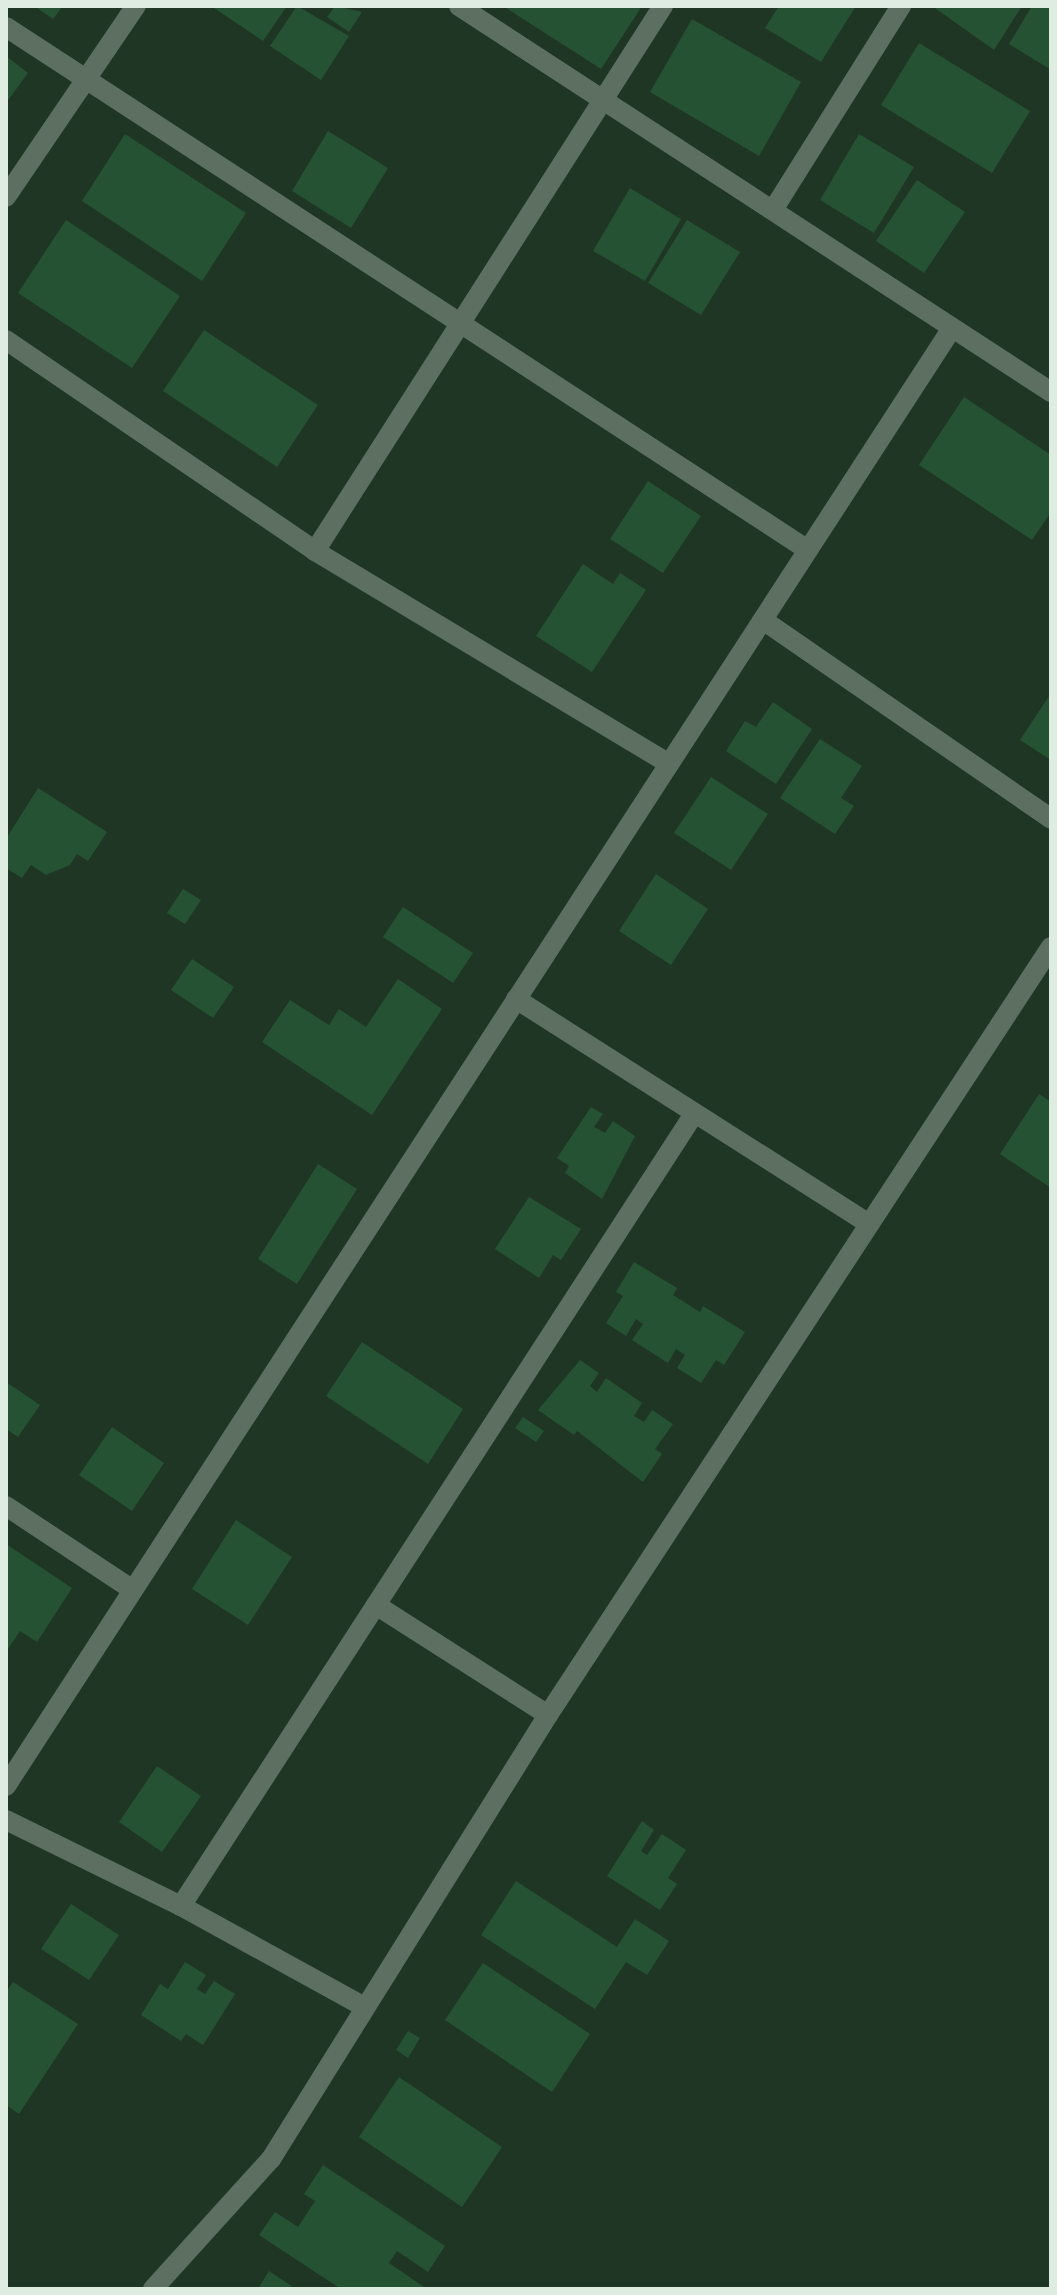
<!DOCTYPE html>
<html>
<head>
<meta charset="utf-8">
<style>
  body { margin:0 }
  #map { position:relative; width:1057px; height:2295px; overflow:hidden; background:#1f3625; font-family:"Golos Text",sans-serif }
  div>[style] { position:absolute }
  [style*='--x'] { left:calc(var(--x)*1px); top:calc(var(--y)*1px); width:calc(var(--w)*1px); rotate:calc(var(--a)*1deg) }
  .building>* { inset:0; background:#255233 }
  .minor>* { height:20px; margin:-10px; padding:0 10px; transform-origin:10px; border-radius:10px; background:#5c6f60 }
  span { translate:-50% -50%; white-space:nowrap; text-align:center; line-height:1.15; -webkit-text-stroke:6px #152c1b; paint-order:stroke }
  .frame { position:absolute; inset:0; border:8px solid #deece1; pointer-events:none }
</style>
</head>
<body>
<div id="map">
  <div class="building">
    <i style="clip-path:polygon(34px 6px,63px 6px,53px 19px)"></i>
    <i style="clip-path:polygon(211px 6px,287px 6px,263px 41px)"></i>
    <i style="clip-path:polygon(297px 6px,349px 36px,321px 80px,270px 46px)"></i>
    <i style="clip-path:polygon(335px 6px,362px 12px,349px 32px,327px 17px)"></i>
    <i style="clip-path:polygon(503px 6px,642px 6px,601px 69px)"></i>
    <i style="clip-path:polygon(779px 6px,856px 6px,821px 62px,765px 28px)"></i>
    <i style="clip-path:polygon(932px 6px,1022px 6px,994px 50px)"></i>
    <i style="clip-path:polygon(1032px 6px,1051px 6px,1051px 70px,1009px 44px)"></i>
    <i style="clip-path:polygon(692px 19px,801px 82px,759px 156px,650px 92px)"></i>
    <i style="clip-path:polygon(919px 43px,1030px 111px,992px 173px,881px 105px)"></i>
    <i style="clip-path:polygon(6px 56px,28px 73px,6px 103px)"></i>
    <i style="clip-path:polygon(328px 131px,388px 168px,351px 228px,292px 191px)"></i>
    <i style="clip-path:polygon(125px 134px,246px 213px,202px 281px,82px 201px)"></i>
    <i style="clip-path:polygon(859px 134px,914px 167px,874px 233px,820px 200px)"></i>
    <i style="clip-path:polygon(917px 180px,965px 212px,924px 273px,876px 241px)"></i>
    <i style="clip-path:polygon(630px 188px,681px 219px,645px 281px,593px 251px)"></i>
    <i style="clip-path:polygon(66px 220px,180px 296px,132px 368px,18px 293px)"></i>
    <i style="clip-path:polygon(687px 220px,740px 252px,701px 315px,648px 283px)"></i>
    <i style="clip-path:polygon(204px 330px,318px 405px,277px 467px,163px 391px)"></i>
    <i style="clip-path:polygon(964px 397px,1051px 455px,1051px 512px,1032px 540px,919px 465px)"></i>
    <i style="clip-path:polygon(648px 481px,701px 516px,663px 573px,610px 539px)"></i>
    <i style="clip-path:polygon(583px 564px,613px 584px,620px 573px,646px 590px,592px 672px,536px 636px)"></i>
    <i style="clip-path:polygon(1051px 693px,1051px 760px,1020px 740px)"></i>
    <i style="clip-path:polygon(773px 702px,812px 729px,776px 784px,726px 751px,745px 721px,756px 727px)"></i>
    <i style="clip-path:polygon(820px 739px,862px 766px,841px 798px,854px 806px,835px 834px,780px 798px)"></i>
    <i style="clip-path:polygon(711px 777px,768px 814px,731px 870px,674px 833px)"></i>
    <i style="clip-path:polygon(38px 788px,107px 832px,88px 861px,77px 854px,70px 865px,46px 875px,31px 865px,22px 878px,6px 868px,6px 839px)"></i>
    <i style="clip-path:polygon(656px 874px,708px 909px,671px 965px,619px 931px)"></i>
    <i style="clip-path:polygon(183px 889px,201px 900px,185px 924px,167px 913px)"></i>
    <i style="clip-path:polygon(403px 907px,473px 953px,453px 983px,383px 937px)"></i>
    <i style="clip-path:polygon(192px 959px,234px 987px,213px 1018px,171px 990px)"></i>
    <i style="clip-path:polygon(398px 979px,442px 1009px,372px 1115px,262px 1042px,290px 1000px,329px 1025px,339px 1009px,366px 1027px)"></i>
    <i style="clip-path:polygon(1039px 1094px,1051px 1102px,1051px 1188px,1000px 1154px)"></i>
    <i style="clip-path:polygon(591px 1107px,603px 1114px,594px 1127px,605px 1133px,613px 1121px,635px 1136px,602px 1199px,565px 1173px,569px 1166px,557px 1158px)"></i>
    <i style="clip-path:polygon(318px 1164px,357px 1189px,297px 1284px,258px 1259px)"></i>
    <i style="clip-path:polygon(529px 1197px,581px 1229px,561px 1260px,553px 1255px,539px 1278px,495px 1249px)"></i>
    <i style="clip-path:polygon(634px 1262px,677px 1288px,673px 1295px,700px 1312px,703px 1306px,745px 1332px,724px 1365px,716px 1360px,701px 1383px,677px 1368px,685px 1355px,676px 1349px,668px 1363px,632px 1340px,643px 1324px,636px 1319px,626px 1336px,606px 1323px,623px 1296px,616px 1292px)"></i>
    <i style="clip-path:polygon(362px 1342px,463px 1409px,428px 1464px,326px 1396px)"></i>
    <i style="clip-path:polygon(580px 1360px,599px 1373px,590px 1386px,597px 1392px,606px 1378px,642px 1403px,634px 1416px,644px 1422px,652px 1410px,673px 1424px,655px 1449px,662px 1454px,643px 1482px,577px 1431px,574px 1435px,538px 1410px)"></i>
    <i style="clip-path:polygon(6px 1382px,40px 1405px,18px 1437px,6px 1429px)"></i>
    <i style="clip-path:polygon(523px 1417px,544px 1431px,536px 1442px,515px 1428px)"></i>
    <i style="clip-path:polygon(112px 1427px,164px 1463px,132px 1511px,79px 1475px)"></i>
    <i style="clip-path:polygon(236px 1520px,292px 1557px,248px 1625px,192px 1589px)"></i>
    <i style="clip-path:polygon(6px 1544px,72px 1588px,37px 1642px,20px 1631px,6px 1652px)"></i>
    <i style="clip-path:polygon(157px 1766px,201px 1796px,162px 1852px,119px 1822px)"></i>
    <i style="clip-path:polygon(642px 1821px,654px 1830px,641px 1851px,647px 1855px,662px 1834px,686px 1850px,668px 1878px,677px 1884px,660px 1910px,607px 1876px)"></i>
    <i style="clip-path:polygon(516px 1881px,617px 1947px,635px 1919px,669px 1941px,647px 1975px,626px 1962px,595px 2009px,481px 1935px)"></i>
    <i style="clip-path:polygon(71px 1904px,119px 1935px,89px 1980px,41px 1949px)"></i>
    <i style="clip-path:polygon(185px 1962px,206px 1975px,197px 1989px,205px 1994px,214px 1981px,235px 1994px,203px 2045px,186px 2034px,181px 2041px,141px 2015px,160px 1984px,168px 1989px)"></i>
    <i style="clip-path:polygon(483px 1963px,590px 2034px,552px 2092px,445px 2020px)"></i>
    <i style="clip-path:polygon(13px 1982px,78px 2024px,19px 2114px,6px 2105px,6px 1992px)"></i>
    <i style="clip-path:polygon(408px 2031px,420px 2038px,408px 2058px,396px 2050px)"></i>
    <i style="clip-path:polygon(399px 2077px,502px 2147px,462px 2207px,359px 2137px)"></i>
    <i style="clip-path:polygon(323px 2165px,445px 2246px,428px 2272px,397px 2251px,389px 2263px,427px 2289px,341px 2289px,259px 2235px,275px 2212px,298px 2227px,315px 2201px,304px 2194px)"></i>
    <i style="clip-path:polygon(269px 2271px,296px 2289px,258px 2289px)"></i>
  </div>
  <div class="minor">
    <i style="--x:459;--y:6;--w:707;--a:33.11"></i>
    <i style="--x:6;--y:27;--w:957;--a:33.11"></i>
    <i style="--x:6;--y:197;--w:231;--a:-55.8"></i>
    <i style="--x:773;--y:210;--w:241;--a:-57.9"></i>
    <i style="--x:6;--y:340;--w:374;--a:34.3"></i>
    <i style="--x:315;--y:551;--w:413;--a:31"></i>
    <i style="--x:315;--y:551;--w:647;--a:-57.44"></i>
    <i style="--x:763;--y:620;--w:350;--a:34.6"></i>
    <i style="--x:516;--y:999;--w:419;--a:32.5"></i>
    <i style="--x:6;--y:1506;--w:152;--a:33.5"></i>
    <i style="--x:376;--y:1605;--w:204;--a:32.6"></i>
    <i style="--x:6;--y:1786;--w:1738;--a:-57.02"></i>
    <i style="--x:6;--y:1820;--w:195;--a:26.2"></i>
    <i style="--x:181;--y:1906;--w:210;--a:28.8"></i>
    <i style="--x:181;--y:1906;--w:944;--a:-57.07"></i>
    <i style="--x:153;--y:2289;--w:176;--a:-47.8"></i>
    <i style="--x:271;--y:2159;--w:523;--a:-58.04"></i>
    <i style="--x:548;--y:1715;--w:918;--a:-56.78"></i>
  </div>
  <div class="frame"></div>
</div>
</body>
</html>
